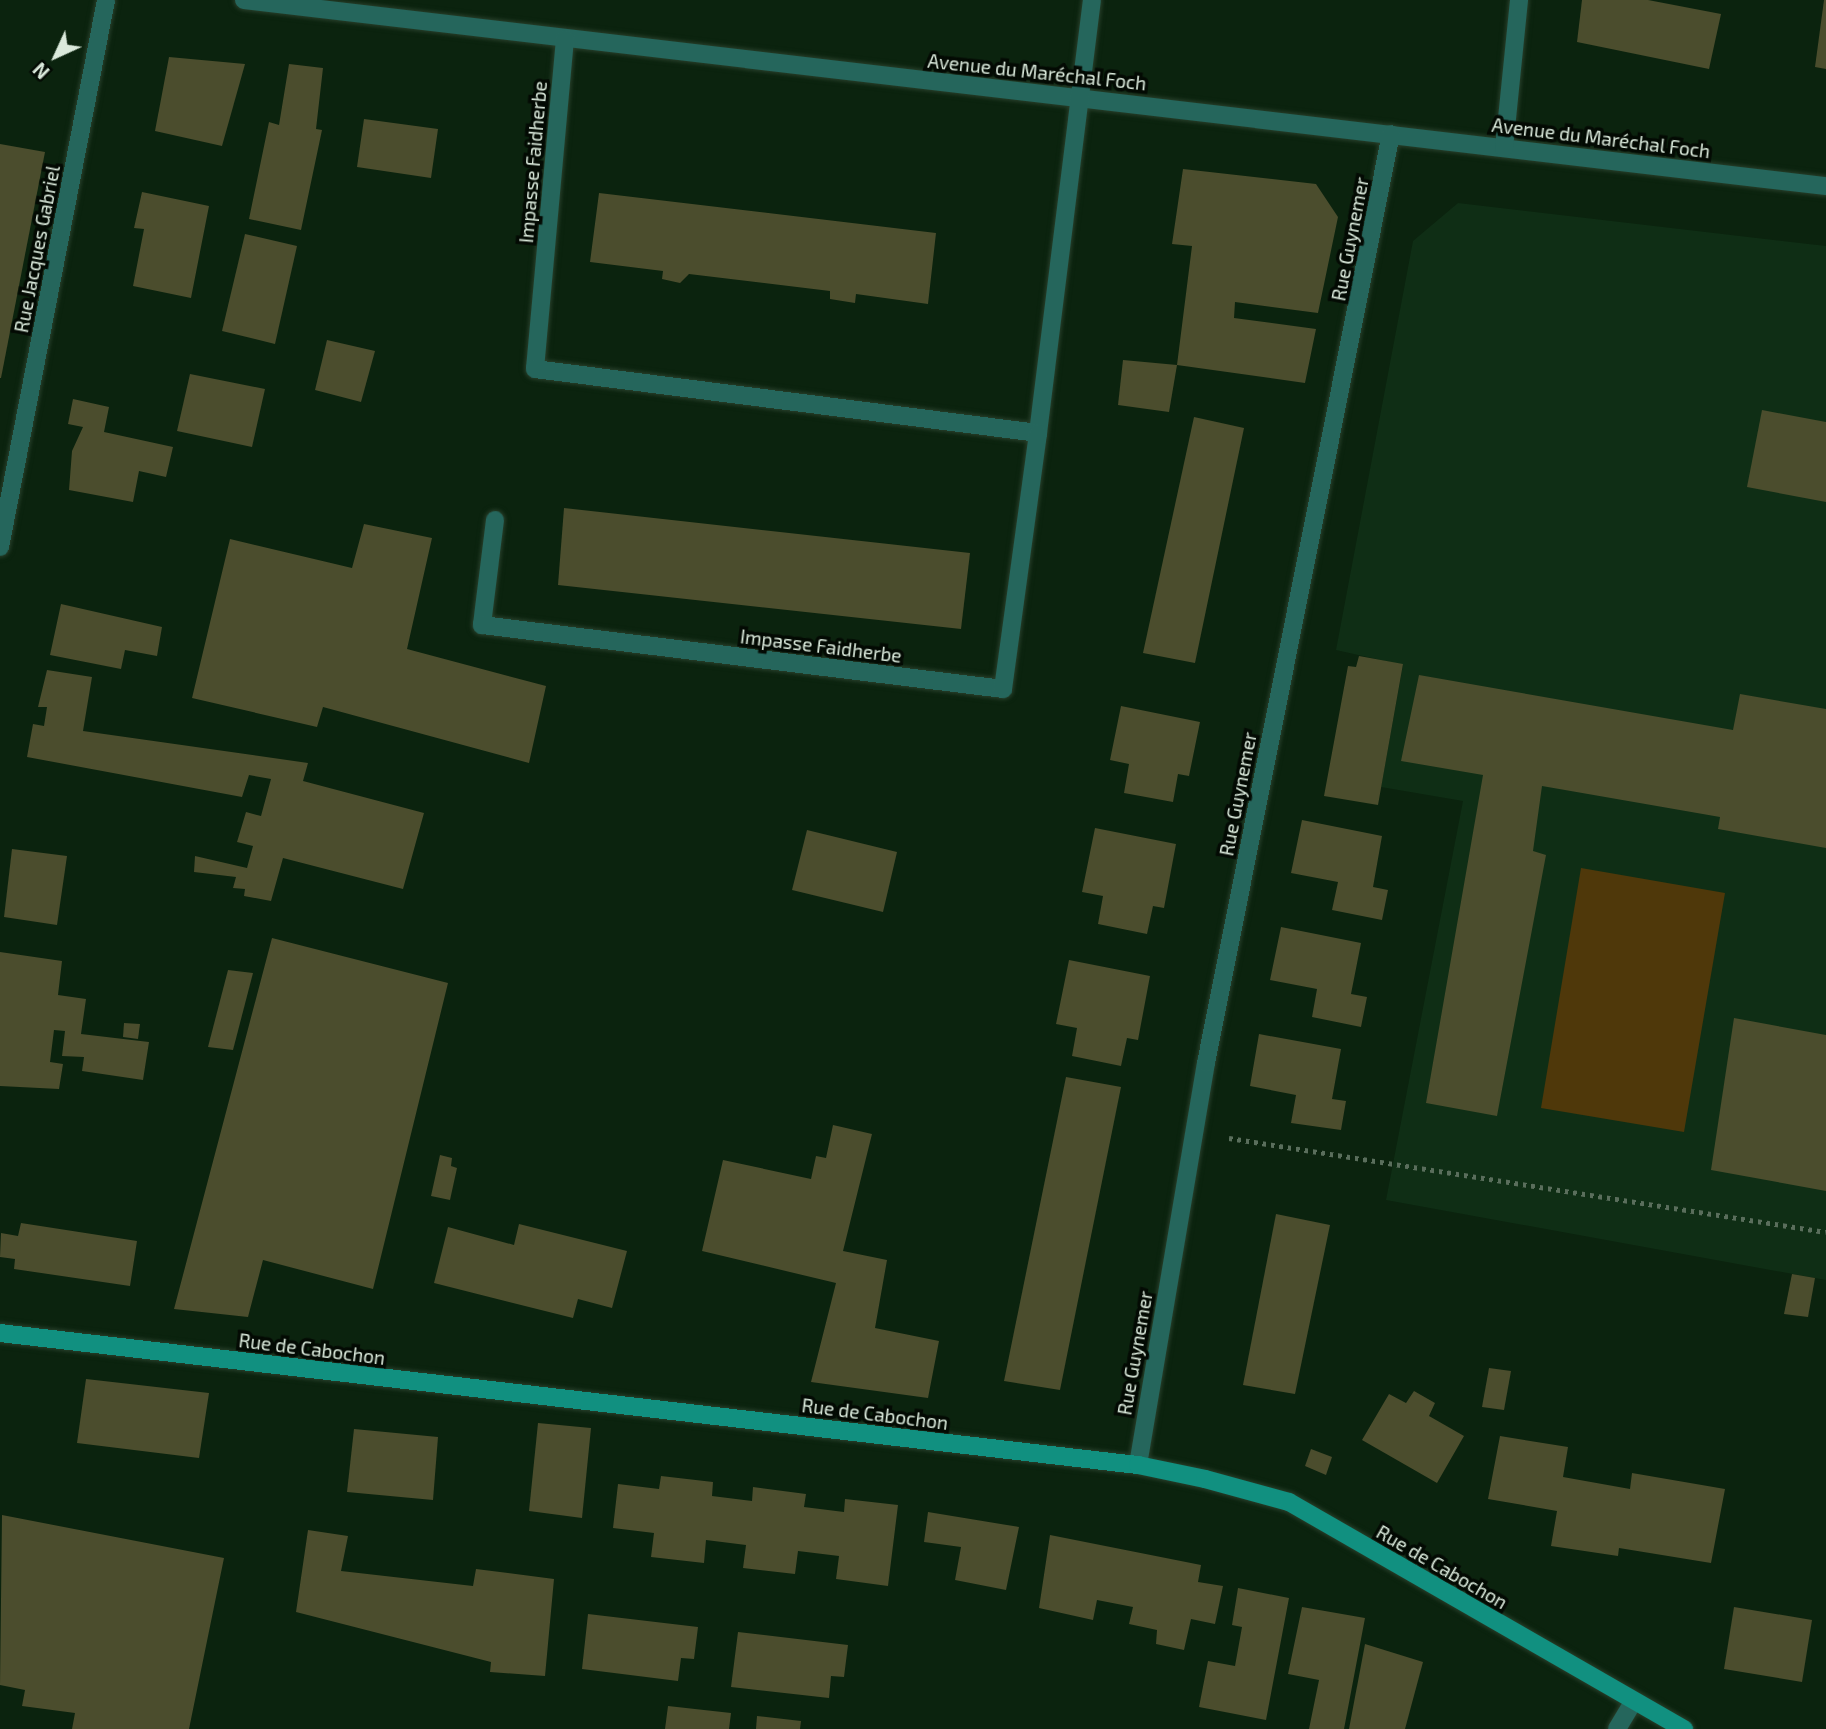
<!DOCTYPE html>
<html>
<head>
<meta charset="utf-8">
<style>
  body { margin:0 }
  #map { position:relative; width:1826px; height:1729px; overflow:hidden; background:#0b230e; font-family:"Exo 2",sans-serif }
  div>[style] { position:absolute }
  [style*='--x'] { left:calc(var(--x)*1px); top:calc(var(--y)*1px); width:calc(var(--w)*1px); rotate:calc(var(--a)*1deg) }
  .built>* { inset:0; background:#0f2e15 }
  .green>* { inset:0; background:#4f380a }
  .building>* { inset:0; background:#4b4d2d }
  .path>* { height:4.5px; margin-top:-2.25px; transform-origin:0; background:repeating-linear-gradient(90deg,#5a6e5c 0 3.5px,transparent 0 8.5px) }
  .roads { filter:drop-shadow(0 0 2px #283f2b) drop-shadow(0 0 2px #283f2b) }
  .street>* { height:18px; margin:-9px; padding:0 9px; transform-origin:9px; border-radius:9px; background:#25665c }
  .secondary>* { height:18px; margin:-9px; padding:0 9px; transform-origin:9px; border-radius:9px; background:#119080 }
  span { translate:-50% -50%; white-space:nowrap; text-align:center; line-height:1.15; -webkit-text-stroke:7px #030a03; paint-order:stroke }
  .street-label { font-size:19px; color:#dae9db }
  .north { position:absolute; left:21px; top:21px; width:70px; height:70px; -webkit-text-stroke:5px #030a03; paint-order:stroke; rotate:225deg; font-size:19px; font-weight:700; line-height:28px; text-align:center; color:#dae9db }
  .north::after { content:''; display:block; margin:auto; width:24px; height:32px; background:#dae9db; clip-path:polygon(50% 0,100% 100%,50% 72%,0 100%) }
</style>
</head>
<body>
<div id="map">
  <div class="built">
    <i style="clip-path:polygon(1458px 203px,1826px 246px,1826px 1280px,1386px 1200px,1463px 801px,1381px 787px,1403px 665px,1336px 650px,1413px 241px)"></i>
  </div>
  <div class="green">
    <i style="clip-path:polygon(1581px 868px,1725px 893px,1684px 1132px,1541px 1108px)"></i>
  </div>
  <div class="building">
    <i style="clip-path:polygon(1582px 0,1648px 0,1721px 14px,1709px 69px,1577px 42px)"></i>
    <i style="clip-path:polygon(1824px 0,1826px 0,1826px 69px,1815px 67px)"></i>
    <i style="clip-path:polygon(169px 57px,245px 64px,222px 146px,155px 131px)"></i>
    <i style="clip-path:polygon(289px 64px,323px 68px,316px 129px,322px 130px,301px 230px,249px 219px,269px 122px,279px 125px)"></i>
    <i style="clip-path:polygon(364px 119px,438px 129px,431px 178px,357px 167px)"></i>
    <i style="clip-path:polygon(0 144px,45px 152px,1px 378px,0 378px)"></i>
    <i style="clip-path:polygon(1183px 169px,1316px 184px,1338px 217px,1318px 313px,1235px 302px,1234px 318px,1316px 329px,1305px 383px,1177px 365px,1192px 246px,1172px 244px)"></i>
    <i style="clip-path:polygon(142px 192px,209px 206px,191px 298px,133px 286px,144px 229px,134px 228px)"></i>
    <i style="clip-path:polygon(599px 193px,936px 233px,928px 304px,856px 294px,855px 303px,830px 299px,830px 291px,689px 274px,680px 283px,662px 279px,663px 271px,590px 262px)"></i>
    <i style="clip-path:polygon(245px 234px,297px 246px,275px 344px,222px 331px)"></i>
    <i style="clip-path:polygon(327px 340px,375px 351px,361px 402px,315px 390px)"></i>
    <i style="clip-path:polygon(1123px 360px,1177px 365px,1169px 412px,1118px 405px)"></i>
    <i style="clip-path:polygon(190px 374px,265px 389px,252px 447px,177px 431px)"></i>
    <i style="clip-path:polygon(73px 399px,109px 407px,104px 432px,173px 447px,166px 477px,139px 471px,133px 502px,69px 490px,72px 451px,83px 427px,68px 424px)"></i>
    <i style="clip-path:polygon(1762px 410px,1826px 422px,1826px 502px,1747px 487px)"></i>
    <i style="clip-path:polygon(1194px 417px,1244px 428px,1195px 663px,1143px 653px)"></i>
    <i style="clip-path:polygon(564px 508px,970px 553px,961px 629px,558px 585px)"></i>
    <i style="clip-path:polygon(364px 524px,432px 538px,407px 649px,546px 686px,529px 763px,323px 707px,317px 727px,192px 698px,230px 539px,352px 568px)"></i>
    <i style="clip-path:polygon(61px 604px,162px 627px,157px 656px,125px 650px,121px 669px,50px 655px)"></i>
    <i style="clip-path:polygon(1359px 656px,1403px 664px,1378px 805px,1324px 796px,1348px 666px,1356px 667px)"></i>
    <i style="clip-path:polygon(47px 670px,92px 677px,83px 731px,308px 763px,303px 781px,424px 813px,403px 889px,283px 858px,271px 901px,244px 896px,245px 889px,233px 888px,236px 877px,194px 872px,195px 856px,247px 868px,253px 846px,237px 842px,246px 812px,261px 816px,271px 779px,249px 775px,242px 797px,27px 757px,33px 724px,44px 726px,47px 707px,38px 707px)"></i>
    <i style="clip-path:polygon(1419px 675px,1733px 730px,1740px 694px,1826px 709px,1826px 848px,1718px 829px,1720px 817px,1542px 786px,1533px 851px,1546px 855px,1497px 1116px,1426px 1103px,1483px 775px,1401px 761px)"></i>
    <i style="clip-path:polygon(1121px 706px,1200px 722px,1189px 776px,1178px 774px,1173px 802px,1124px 793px,1129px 764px,1110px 760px)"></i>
    <i style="clip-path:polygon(1302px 820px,1382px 836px,1373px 887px,1388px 890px,1382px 920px,1332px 910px,1338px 882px,1291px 873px)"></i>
    <i style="clip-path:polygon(1095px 828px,1176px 844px,1164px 908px,1153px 906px,1147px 934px,1098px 924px,1103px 896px,1082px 892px)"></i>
    <i style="clip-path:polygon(807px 830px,897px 852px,883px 912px,792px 890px)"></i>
    <i style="clip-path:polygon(12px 849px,67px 856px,57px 925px,4px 917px)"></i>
    <i style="clip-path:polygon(1281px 927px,1361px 943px,1351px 994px,1367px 997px,1361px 1027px,1312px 1017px,1317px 989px,1270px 980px)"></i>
    <i style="clip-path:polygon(272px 938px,448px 983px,373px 1289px,263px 1260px,248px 1317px,174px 1309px)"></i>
    <i style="clip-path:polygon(0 952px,62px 961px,58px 995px,86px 999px,81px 1034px,149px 1042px,143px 1080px,82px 1071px,84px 1057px,62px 1056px,65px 1031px,54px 1030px,50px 1062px,63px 1064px,59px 1089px,0 1086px)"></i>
    <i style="clip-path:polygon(1069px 960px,1150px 976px,1138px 1040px,1127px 1038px,1121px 1066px,1072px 1056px,1077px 1028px,1056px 1024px)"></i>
    <i style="clip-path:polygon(228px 970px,253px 973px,233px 1050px,208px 1047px)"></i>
    <i style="clip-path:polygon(1734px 1018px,1826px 1035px,1826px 1191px,1711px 1170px)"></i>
    <i style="clip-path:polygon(124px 1023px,140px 1024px,138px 1039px,123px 1037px)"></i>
    <i style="clip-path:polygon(1259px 1034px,1341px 1049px,1332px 1099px,1346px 1101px,1341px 1130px,1291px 1123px,1296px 1095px,1250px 1086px)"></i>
    <i style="clip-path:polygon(1066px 1077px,1121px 1087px,1060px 1390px,1004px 1381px)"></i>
    <i style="clip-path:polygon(833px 1125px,872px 1134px,843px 1251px,887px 1260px,875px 1328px,939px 1341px,928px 1398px,811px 1382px,836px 1283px,702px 1251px,723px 1160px,811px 1179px,816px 1156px,826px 1158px)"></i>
    <i style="clip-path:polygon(440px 1155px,452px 1158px,451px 1166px,457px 1168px,450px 1200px,431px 1196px)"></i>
    <i style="clip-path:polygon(1276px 1214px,1330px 1225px,1295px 1394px,1243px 1385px)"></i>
    <i style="clip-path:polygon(21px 1223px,137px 1241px,130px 1286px,14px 1269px,15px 1259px,0 1257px,1px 1233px,18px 1236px)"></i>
    <i style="clip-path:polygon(519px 1224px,627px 1251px,612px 1308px,578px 1299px,573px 1318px,434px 1283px,448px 1227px,514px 1245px)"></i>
    <i style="clip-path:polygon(1792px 1274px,1815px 1278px,1808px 1317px,1784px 1314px)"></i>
    <i style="clip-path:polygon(1489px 1368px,1511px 1371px,1504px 1410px,1482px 1407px)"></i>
    <i style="clip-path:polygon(86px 1379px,209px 1393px,199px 1458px,77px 1443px)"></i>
    <i style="clip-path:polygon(1414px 1391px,1435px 1403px,1429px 1416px,1464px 1436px,1437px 1483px,1362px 1440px,1389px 1394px,1406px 1403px)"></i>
    <i style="clip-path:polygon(538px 1423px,591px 1428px,582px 1518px,529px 1511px)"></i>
    <i style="clip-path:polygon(354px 1429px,438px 1437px,433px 1500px,347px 1492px)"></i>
    <i style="clip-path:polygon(1500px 1436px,1568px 1447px,1563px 1477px,1630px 1489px,1632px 1473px,1725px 1489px,1711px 1563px,1619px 1548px,1618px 1556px,1551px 1546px,1557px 1511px,1488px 1499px)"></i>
    <i style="clip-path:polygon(1311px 1449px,1332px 1457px,1326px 1475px,1305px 1466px)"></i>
    <i style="clip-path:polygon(661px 1476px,713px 1482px,712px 1496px,752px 1501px,753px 1487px,806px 1494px,804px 1507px,844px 1512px,845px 1499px,898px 1505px,888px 1586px,836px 1579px,839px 1556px,798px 1551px,795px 1574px,743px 1568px,746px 1545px,706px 1540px,704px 1563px,651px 1557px,654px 1533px,613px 1528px,618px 1484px,659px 1489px)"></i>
    <i style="clip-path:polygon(928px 1512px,1019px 1527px,1006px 1590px,955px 1580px,961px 1547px,924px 1542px)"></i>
    <i style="clip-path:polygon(2px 1515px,224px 1558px,189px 1729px,72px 1729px,75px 1713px,22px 1706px,25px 1690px,0 1685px)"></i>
    <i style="clip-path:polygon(308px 1530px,348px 1536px,341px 1571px,473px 1586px,476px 1569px,554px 1579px,545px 1676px,490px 1672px,491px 1662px,296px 1612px)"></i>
    <i style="clip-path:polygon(1050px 1535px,1201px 1565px,1198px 1582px,1223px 1586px,1215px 1624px,1191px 1619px,1184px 1650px,1156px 1644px,1157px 1630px,1129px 1624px,1133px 1607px,1097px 1600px,1093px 1620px,1039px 1608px)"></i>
    <i style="clip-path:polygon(1238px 1588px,1289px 1598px,1266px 1720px,1199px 1707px,1208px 1661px,1235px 1666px,1242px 1627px,1232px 1625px)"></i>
    <i style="clip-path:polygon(1302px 1607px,1365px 1618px,1344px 1729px,1309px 1729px,1319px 1680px,1288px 1674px)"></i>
    <i style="clip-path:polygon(1734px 1607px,1812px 1620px,1802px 1682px,1724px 1669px)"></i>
    <i style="clip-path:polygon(588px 1614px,698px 1627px,694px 1659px,681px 1658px,678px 1681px,582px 1669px)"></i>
    <i style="clip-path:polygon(738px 1632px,848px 1645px,844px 1677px,831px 1676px,829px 1698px,731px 1687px)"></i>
    <i style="clip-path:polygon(1365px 1644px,1423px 1662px,1405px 1729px,1349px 1729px)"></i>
    <i style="clip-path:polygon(668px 1706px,731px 1713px,729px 1729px,665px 1729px)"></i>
    <i style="clip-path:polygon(757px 1716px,801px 1721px,800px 1729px,756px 1729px)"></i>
  </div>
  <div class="path">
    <i style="--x:1229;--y:1138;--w:604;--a:8.95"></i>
  </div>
  <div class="roads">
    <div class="street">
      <i style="--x:244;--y:0;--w:1593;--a:6.71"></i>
      <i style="--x:565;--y:39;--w:331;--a:95.2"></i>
      <i style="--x:535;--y:369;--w:507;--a:7.25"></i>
      <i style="--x:1038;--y:433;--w:436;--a:-82.9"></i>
      <i style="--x:1504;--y:148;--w:149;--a:-84.2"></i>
      <i style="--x:495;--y:520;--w:106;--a:97.1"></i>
      <i style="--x:482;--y:625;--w:525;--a:7"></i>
      <i style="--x:1003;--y:689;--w:258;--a:-82.2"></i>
      <i style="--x:0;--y:547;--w:557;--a:-79.03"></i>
      <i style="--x:1138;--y:1465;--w:408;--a:-80.4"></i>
      <i style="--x:1206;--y:1063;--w:947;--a:-78.74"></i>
      <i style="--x:1617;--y:1729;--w:31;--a:-59"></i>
    </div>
    <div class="secondary">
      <i style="--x:0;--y:1333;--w:1146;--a:6.62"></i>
      <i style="--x:1138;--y:1465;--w:68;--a:11.8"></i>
      <i style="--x:1205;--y:1479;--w:87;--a:15.3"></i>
      <i style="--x:1289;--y:1502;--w:456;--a:29.9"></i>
    </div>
  </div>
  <div class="street-label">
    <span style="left:1037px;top:72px;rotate:6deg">Avenue du Maréchal Foch</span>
    <span style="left:1601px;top:138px;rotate:7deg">Avenue du Maréchal Foch</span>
    <span style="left:533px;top:162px;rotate:-85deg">Impasse Faidherbe</span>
    <span style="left:1350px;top:239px;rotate:-79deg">Rue Guynemer</span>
    <span style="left:37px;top:249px;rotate:-79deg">Rue Jacques Gabriel</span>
    <span style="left:821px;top:646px;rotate:7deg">Impasse Faidherbe</span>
    <span style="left:1238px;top:794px;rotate:-79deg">Rue Guynemer</span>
    <span style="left:312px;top:1349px;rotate:7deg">Rue de Cabochon</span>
    <span style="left:1135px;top:1353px;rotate:-80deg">Rue Guynemer</span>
    <span style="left:875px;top:1414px;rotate:7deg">Rue de Cabochon</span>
    <span style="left:1442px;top:1567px;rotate:30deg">Rue de Cabochon</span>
  </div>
  <div class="north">N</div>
</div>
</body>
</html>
